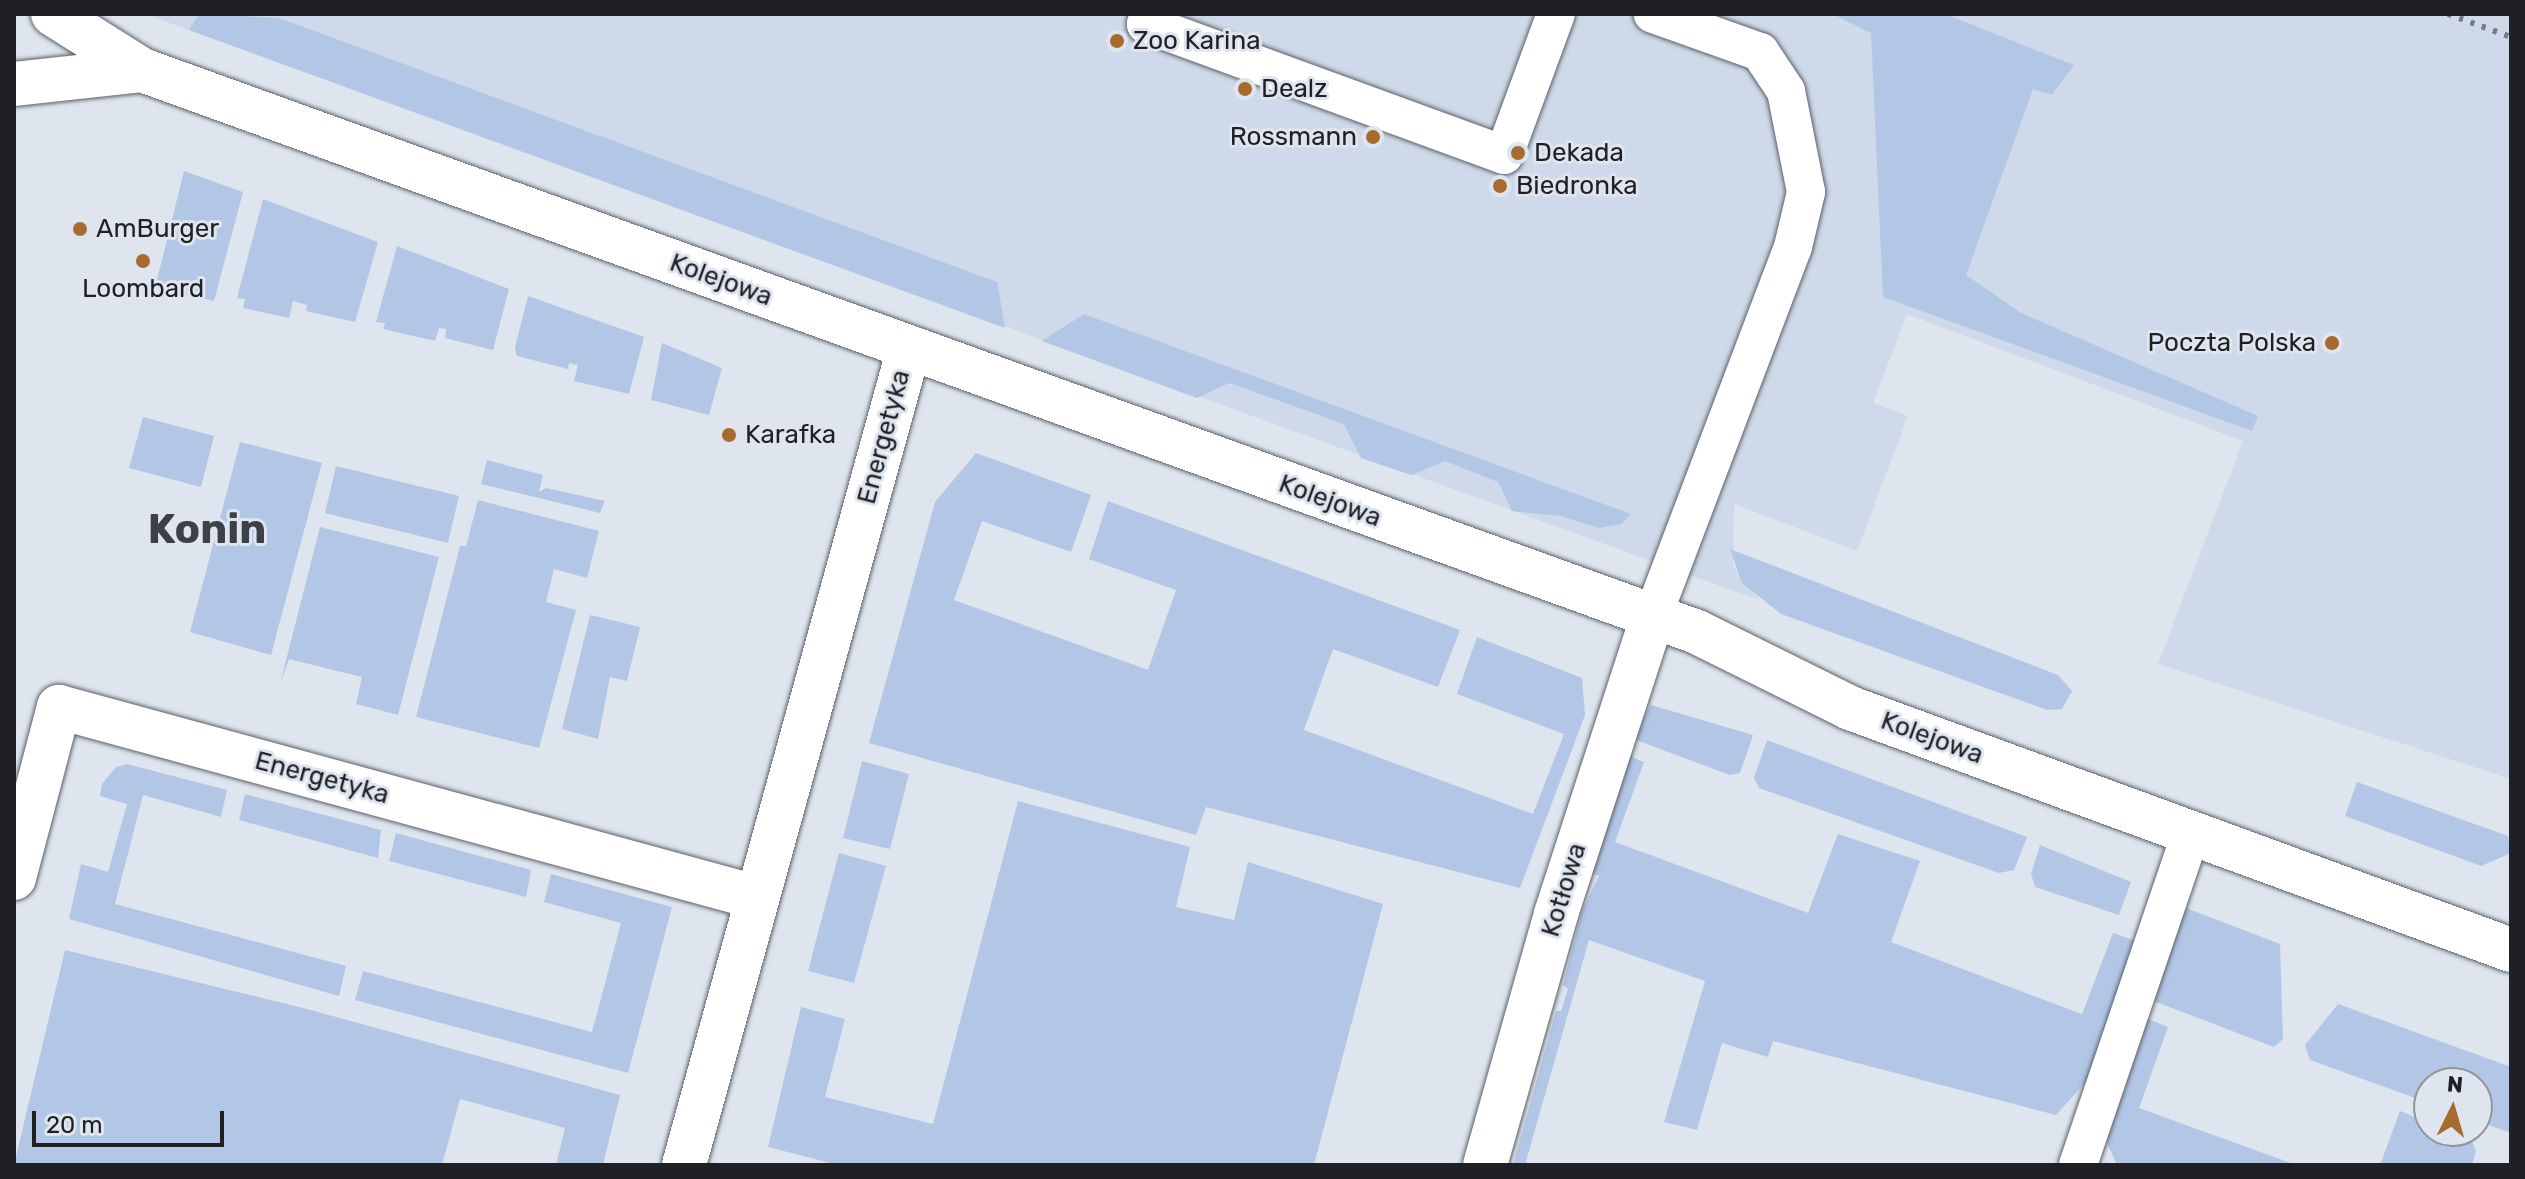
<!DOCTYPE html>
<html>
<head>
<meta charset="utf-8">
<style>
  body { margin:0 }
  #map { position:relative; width:2525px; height:1179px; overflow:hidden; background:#dee5ee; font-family:Rubik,sans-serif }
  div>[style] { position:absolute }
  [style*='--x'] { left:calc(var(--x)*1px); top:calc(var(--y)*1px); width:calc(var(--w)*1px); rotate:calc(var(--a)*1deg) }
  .built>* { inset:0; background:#ced9e9 }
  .green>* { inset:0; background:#b2c7e5 }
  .roads { filter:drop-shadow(0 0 2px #5c6169) drop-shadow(0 0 2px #5c6169) }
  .service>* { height:38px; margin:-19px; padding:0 19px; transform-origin:19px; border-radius:19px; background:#fff }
  .minor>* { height:44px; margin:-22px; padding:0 22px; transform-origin:22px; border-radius:22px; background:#fff }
  .tertiary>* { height:44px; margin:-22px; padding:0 22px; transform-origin:22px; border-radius:22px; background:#fff }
  .rail>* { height:6px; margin-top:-3px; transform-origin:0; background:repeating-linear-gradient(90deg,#777c82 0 4px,transparent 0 12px) }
  .dots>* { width:22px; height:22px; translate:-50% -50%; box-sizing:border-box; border:4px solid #dee5ee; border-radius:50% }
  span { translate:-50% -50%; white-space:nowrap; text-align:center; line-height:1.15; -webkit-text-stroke:6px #dee5ee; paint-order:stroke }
  .poi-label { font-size:26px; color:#1e2024 }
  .left { translate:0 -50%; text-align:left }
  .right { translate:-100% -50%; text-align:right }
  .street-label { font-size:26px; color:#1e2024 }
  .town-label { font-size:42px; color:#3c4148; font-weight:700 }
  .frame { position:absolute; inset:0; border:16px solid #1e2024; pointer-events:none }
  .north { position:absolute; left:2413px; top:1067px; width:80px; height:80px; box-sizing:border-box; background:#dee5ee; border:2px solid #91969d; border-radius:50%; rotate:5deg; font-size:22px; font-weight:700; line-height:32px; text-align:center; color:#1e2024 }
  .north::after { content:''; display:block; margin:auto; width:28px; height:36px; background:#a86b2e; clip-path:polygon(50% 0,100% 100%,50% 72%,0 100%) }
  .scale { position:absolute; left:32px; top:1111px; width:192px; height:36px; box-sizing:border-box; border:4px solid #1e2024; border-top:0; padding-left:10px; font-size:24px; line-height:28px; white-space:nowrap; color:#1e2024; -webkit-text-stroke:6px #dee5ee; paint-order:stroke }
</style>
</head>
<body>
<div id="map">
  <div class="built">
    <i style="clip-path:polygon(145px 14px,2511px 14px,2511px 779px,2158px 664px,2243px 441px,1907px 314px,1873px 403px,1908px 416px,1857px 551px,1734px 504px,1733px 566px,1759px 600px)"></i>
  </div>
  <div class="green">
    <i style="clip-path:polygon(199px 14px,279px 18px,997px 282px,1005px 328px,189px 30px)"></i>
    <i style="clip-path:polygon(1945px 14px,2074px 65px,2052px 95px,2033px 89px,1966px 275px,2021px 313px,2258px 416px,2252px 431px,1883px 297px,1871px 33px,1837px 16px)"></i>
    <i style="clip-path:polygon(184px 171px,243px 192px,214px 301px,155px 288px)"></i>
    <i style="clip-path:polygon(263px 199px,378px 242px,355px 322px,306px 311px,307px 305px,293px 301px,289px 318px,243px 308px,245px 299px,237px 298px)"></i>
    <i style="clip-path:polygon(397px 246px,509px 289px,493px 350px,445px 338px,446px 329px,439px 328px,435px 341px,383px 329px,385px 323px,376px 322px)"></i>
    <i style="clip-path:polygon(528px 296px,644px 337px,629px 394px,574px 381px,578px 365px,569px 363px,568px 369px,517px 356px,515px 347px)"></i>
    <i style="clip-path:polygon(1084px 314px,1631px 514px,1621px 524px,1599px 528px,1561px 516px,1512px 511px,1498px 482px,1445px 461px,1411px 475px,1361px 458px,1344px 424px,1229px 383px,1197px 398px,1042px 341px)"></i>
    <i style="clip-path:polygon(662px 343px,722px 368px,709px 415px,651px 400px)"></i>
    <i style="clip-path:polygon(143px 417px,214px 436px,201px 487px,129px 468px)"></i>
    <i style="clip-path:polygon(240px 442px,322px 463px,271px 655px,190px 632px)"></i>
    <i style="clip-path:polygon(976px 453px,1091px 495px,1071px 552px,982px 521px,954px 600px,1148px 670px,1176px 590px,1089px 559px,1108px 501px,1460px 630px,1438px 687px,1333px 649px,1304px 730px,1533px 814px,1564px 734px,1457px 694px,1477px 637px,1582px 678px,1585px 715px,1520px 888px,1206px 807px,1196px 835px,869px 743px,935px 502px)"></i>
    <i style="clip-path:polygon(487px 460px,543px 475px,539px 492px,546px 488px,605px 501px,600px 513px,481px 484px)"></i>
    <i style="clip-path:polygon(336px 466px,459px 496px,448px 543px,325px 513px)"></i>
    <i style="clip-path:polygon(478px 500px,599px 531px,587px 578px,554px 569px,546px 602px,576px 610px,539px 748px,416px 717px,460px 546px,466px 546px)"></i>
    <i style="clip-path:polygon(320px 527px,439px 557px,398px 715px,356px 704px,362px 677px,289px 659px,280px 684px)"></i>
    <i style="clip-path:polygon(1730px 549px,2058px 675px,2072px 691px,2062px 709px,2047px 710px,1781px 614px,1742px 583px)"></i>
    <i style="clip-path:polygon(590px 615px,640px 627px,627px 681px,610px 677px,598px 739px,562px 729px)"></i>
    <i style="clip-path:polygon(1651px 705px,1753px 735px,1740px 773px,1730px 775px,1631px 738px)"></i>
    <i style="clip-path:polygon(1767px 740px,2027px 837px,2014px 870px,1999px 873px,1759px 788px,1754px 778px)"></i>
    <i style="clip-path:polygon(1622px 753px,1644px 762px,1615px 842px,1808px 913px,1838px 834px,1920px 861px,1891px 942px,2082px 1014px,2113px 933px,2139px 942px,2092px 1075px,2056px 1115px,1773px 1041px,1768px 1057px,1722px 1043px,1697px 1130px,1664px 1122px,1705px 981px,1589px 940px,1525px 1165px,1513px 1165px,1556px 1011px,1561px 1011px,1568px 989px,1563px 985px,1582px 911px,1599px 876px,1582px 870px)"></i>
    <i style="clip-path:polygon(862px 761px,909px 774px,890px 849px,843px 838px)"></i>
    <i style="clip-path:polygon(127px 764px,227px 790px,221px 817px,143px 795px,115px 904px,346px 966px,339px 996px,69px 919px,81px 864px,108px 872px,127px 804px,100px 796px,102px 784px,116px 767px)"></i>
    <i style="clip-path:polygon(2357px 782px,2508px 836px,2511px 853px,2481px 866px,2345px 816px)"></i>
    <i style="clip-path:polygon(245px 794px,381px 830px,378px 858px,239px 820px)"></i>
    <i style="clip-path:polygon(1018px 801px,1190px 847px,1176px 907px,1234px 920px,1248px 862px,1383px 904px,1314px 1165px,838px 1165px,768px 1147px,801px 1007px,845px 1019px,825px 1097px,933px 1124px)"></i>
    <i style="clip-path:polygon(396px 833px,531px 870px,526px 897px,389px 861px)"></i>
    <i style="clip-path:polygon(2040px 845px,2131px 882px,2119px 915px,2035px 887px,2031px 874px)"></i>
    <i style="clip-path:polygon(839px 853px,886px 866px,854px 983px,808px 971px)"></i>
    <i style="clip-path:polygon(551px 874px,672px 907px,628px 1073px,355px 1000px,363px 971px,592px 1032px,621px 923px,544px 902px)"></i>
    <i style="clip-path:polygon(2186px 908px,2280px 944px,2283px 1039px,2274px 1047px,2151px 1000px)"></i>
    <i style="clip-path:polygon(65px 950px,307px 1009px,620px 1095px,603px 1165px,556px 1165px,565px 1128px,460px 1099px,442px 1165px,14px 1165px)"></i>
    <i style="clip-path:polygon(2338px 1004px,2511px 1067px,2511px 1133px,2477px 1121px,2477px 1083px,2429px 1083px,2429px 1103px,2310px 1060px,2305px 1045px)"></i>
    <i style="clip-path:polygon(2143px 1017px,2168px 1027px,2139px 1108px,2296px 1165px,2117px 1165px,2104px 1136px)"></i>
    <i style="clip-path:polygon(2400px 1111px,2429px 1123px,2429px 1131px,2451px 1131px,2471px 1139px,2476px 1151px,2472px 1165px,2380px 1165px)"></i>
  </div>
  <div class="roads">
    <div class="service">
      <i style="--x:1150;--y:14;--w:11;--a:112"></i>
      <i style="--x:1146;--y:24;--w:381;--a:20.1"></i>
      <i style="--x:1504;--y:155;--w:150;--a:-69.8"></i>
      <i style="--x:1652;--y:618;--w:397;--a:-69.2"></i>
      <i style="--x:1793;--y:247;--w:57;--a:-76.7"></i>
      <i style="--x:1806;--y:192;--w:103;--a:-101.2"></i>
      <i style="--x:1786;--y:91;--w:47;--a:-123.7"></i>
      <i style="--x:1760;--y:52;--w:114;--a:-160.4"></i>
      <i style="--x:2078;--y:1165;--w:351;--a:-71.2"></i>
    </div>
    <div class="minor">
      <i style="--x:14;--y:878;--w:177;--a:-75.3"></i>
      <i style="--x:59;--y:707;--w:722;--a:15.25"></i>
      <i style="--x:684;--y:1165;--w:847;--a:-74.6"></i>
      <i style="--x:1485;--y:1165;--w:261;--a:-74.2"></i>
      <i style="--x:1556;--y:914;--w:311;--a:-72"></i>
    </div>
    <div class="tertiary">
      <i style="--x:53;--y:14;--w:105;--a:32.2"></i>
      <i style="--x:142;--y:70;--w:1653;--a:19.87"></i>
      <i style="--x:1697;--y:632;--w:171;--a:26.4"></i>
      <i style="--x:1850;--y:708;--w:704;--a:20.11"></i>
      <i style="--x:14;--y:84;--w:129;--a:-6.2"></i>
    </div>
  </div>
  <div class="rail">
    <i style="--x:2448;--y:14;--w:67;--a:20.1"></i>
  </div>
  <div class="dots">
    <i style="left:1117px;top:41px;background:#a86b2e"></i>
    <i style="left:1245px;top:89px;background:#a86b2e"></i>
    <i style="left:1373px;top:137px;background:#a86b2e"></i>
    <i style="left:1518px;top:153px;background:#a86b2e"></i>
    <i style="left:1500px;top:186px;background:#a86b2e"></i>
    <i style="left:80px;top:229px;background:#a86b2e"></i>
    <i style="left:143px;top:261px;background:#a86b2e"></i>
    <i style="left:2332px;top:343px;background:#a86b2e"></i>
    <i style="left:729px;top:435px;background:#a86b2e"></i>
  </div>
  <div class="poi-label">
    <span class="left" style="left:1133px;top:41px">Zoo Karina</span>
    <span class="left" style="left:1261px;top:89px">Dealz</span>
    <span class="right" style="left:1357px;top:137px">Rossmann</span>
    <span class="left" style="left:1534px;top:153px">Dekada</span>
    <span class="left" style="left:1516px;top:186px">Biedronka</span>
    <span class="left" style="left:96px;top:229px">AmBurger</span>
    <span style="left:143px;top:289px">Loombard</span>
    <span class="right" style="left:2316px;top:343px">Poczta Polska</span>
    <span class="left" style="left:745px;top:435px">Karafka</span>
  </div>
  <div class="street-label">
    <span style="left:721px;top:280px;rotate:20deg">Kolejowa</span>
    <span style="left:884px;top:437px;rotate:-75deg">Energetyka</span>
    <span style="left:1330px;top:501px;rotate:20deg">Kolejowa</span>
    <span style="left:1932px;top:738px;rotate:20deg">Kolejowa</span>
    <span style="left:322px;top:778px;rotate:15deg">Energetyka</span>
    <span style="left:1564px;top:890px;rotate:-73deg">Kotłowa</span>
  </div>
  <div class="town-label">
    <span style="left:207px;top:529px">Konin</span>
  </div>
  <div class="frame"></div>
  <div class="north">N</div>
  <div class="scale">20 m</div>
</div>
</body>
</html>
